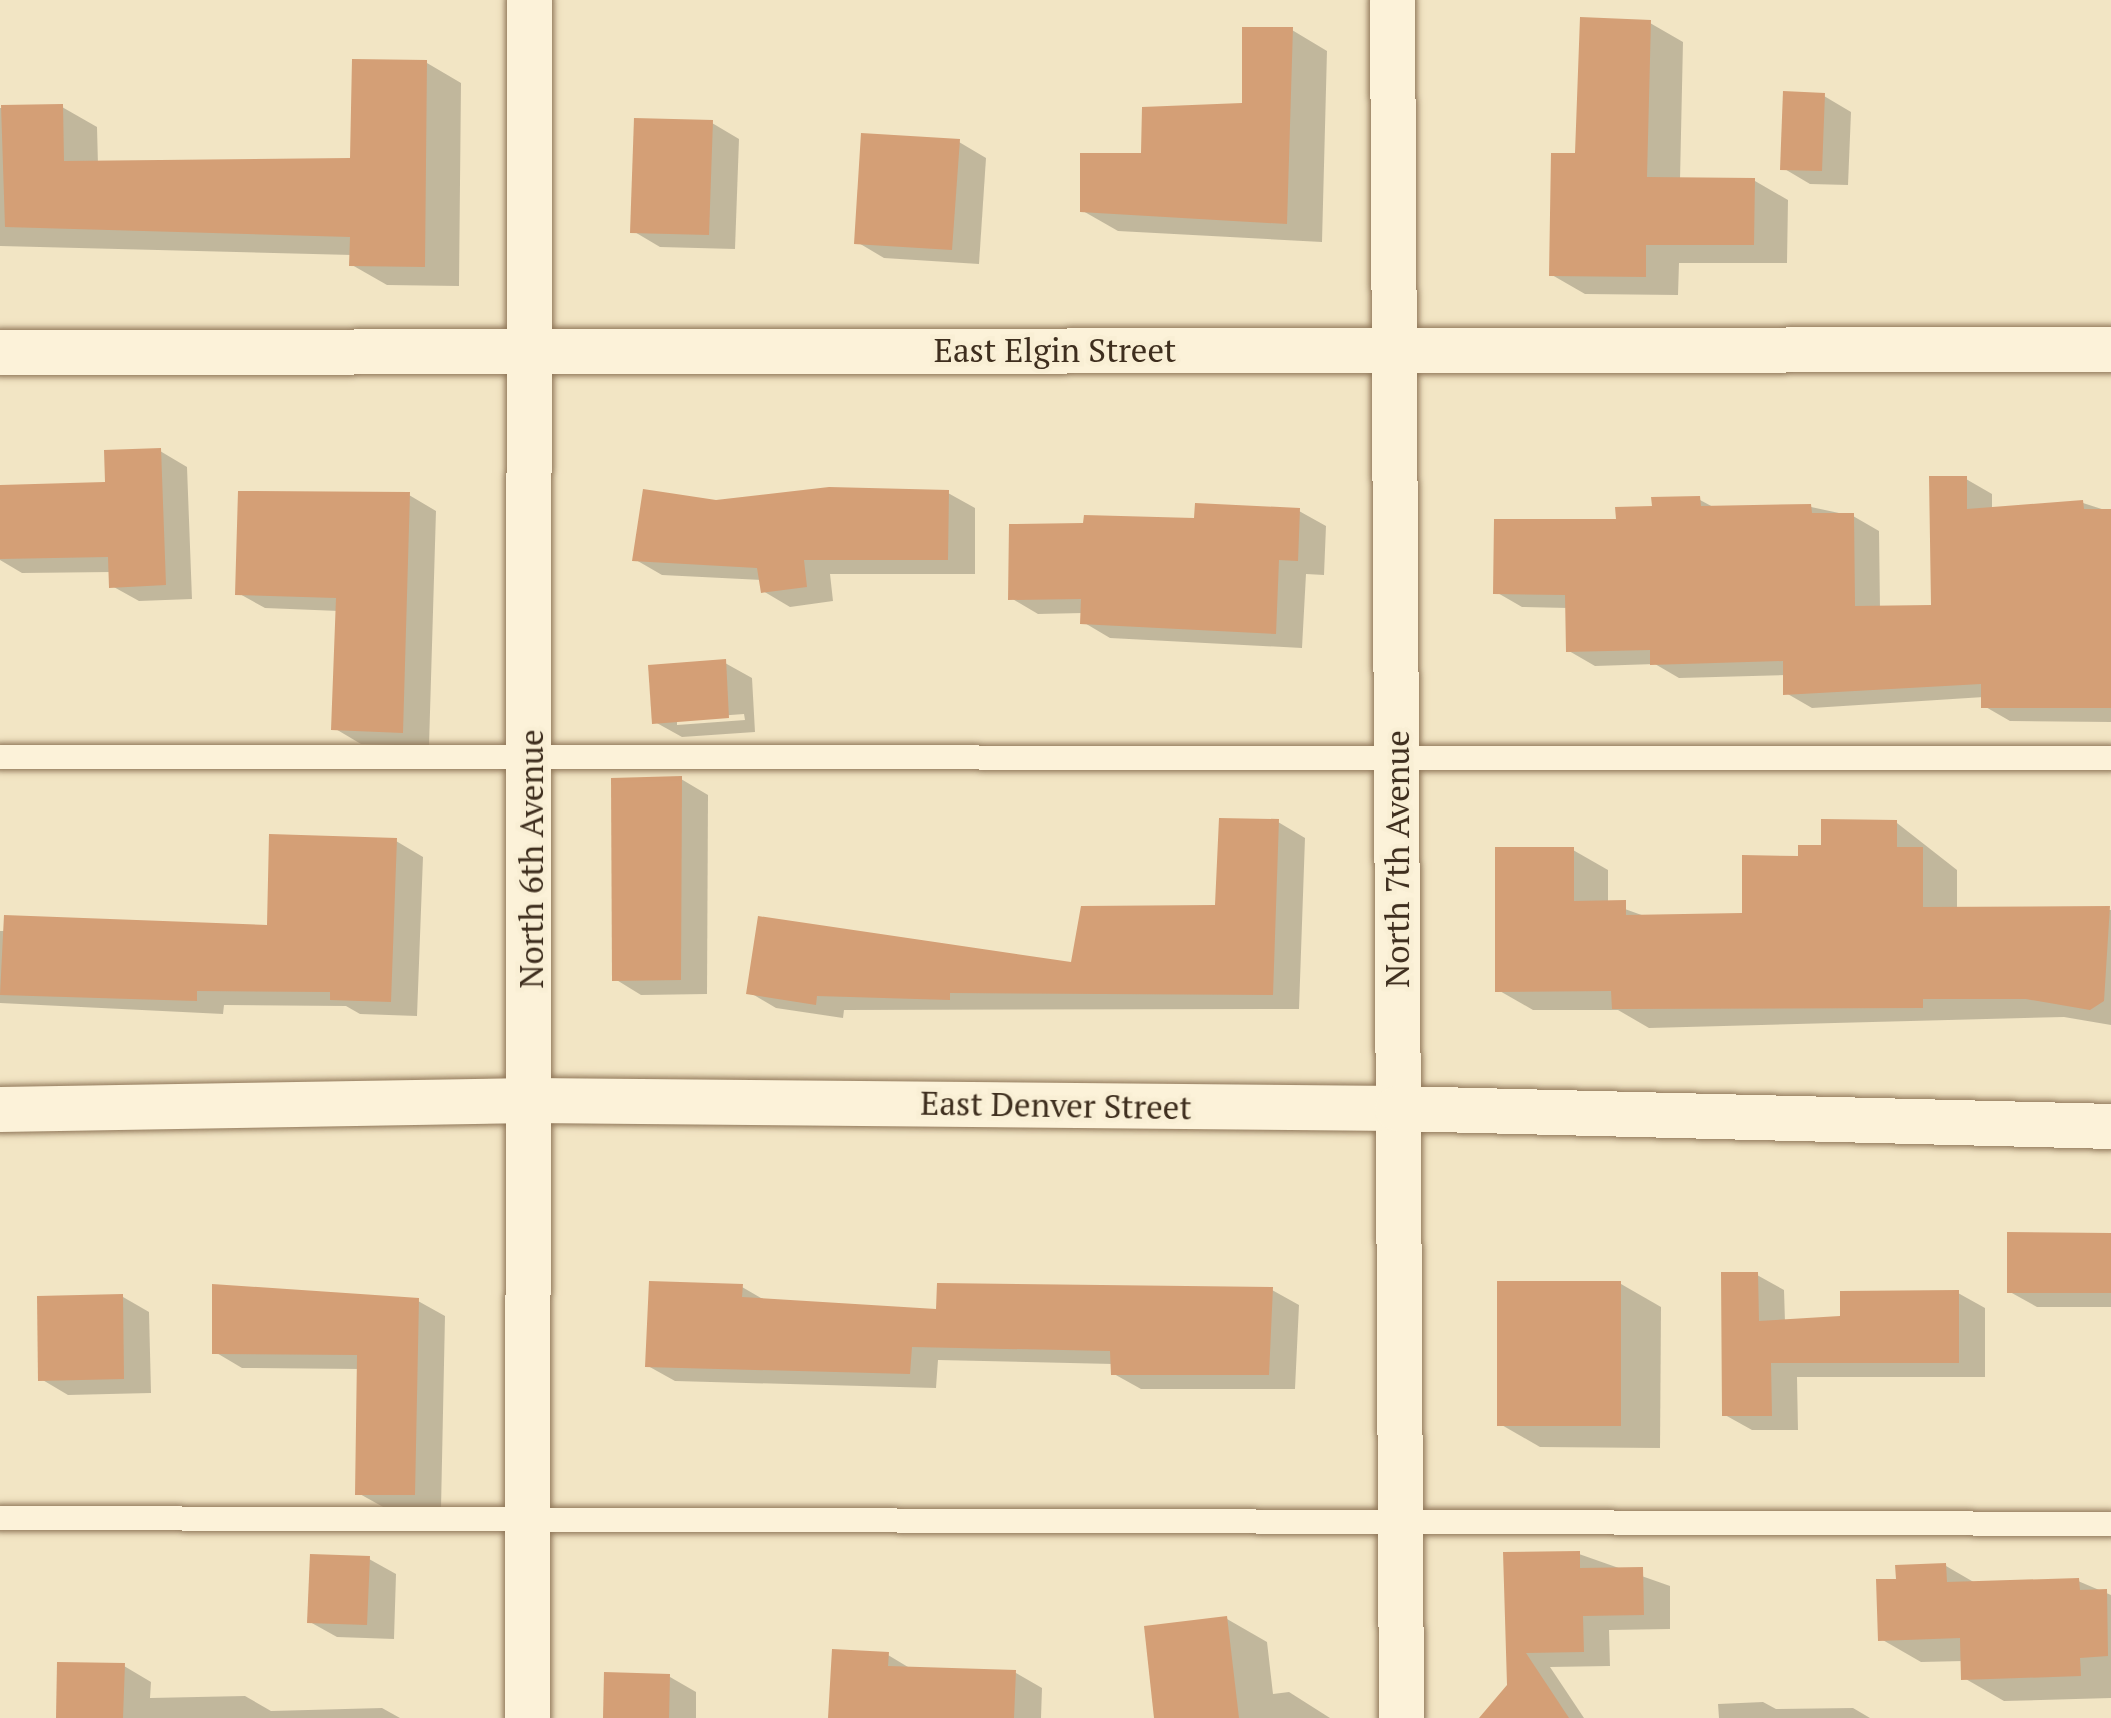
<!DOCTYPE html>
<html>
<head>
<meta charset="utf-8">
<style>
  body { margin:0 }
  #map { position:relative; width:2111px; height:1718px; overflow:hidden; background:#f2e5c4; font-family:"PT Serif",serif }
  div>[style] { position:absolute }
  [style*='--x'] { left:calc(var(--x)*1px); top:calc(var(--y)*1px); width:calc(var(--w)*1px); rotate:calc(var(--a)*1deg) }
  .shadow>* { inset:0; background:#0003 }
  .building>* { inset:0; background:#d49f76 }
  .roads { filter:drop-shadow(0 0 3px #8f7658) drop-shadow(0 0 3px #8f7658) }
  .lane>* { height:24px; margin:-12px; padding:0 12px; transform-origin:12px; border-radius:12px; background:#fcf2d9 }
  .street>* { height:45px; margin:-22.5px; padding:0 22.5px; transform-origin:22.5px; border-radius:22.5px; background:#fcf2d9 }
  span { translate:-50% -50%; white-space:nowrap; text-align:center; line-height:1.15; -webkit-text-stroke:9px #f9efd5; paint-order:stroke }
  .street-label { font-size:33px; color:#3e2e1e }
</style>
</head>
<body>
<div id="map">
  <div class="shadow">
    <i style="clip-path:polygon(1650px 23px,1683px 42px,1680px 180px,1755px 181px,1788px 200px,1787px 263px,1679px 263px,1678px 295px,1585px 294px,1552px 275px,1578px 157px)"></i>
    <i style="clip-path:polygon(1292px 30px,1327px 51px,1322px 242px,1118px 231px,1083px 211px,1144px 156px,1245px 106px)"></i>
    <i style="clip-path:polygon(427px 63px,461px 83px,459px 286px,387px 285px,352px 265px,352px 255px,0 246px,0 108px,62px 107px,97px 127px,98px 165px,353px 161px)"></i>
    <i style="clip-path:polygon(1824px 96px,1851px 112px,1848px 185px,1810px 184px,1783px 168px)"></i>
    <i style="clip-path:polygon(712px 123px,739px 139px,735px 249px,660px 247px,633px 231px)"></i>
    <i style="clip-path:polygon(959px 142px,986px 158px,979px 264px,884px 258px,857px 242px)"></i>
    <i style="clip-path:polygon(160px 451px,187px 467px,192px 599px,139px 601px,112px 586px,112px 572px,22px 573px,0 560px,0 488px,108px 485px)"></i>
    <i style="clip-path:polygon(1966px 479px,1992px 494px,1992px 510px,2083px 503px,2111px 512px,2111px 722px,2010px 721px,1984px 706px,1984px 697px,1812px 708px,1786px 693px,1786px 675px,1679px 678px,1655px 664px,1595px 666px,1569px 651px,1568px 608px,1522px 607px,1496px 592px,1619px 522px,1700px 500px,1715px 508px,1811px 507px,1853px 516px,1879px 531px,1880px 609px,1934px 608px)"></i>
    <i style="clip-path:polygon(948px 493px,975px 508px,975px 574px,830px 574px,833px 601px,790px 607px,763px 591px,762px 580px,662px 575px,636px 560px,716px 503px)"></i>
    <i style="clip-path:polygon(409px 495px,436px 511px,429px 746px,361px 744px,334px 728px,339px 611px,265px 608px,238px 593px)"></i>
    <i style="clip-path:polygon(1299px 511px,1326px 526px,1324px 575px,1306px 574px,1302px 648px,1110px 638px,1083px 622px,1083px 613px,1038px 614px,1011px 598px,1197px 521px)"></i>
    <i style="clip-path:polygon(evenodd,725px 663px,752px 678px,755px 732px,682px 737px,655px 722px,725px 663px,744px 714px,745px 720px,677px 725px,677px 719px,744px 714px)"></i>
    <i style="clip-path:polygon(681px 779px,708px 795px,707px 994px,641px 995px,615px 979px)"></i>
    <i style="clip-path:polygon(1278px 822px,1305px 838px,1299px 1009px,844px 1010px,843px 1018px,776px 1008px,749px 992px,1074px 965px,1218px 908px)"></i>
    <i style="clip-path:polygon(1897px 823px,1957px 870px,1957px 910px,2111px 910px,2111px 1025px,2064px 1017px,1649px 1028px,1618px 1010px,1533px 1010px,1498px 990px,1573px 850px,1608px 870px,1608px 903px,1650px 918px,1745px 916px,1801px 859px)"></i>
    <i style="clip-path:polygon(396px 841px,423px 857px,417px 1016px,360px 1014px,346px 1006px,224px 1005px,223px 1014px,0 1003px,0 931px,270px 928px)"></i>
    <i style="clip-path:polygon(2111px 1236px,2111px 1307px,2037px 1307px,2010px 1292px)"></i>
    <i style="clip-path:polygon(1757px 1275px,1784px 1290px,1785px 1322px,1843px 1319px,1958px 1293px,1985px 1308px,1985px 1377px,1797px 1377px,1798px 1430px,1752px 1430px,1725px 1415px)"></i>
    <i style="clip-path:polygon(1621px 1284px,1661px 1307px,1660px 1448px,1540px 1447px,1500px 1424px)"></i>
    <i style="clip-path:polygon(742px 1287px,766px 1301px,939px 1312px,1272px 1290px,1299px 1305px,1295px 1389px,1141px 1389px,1114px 1374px,1113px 1364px,938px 1360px,936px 1388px,675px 1381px,648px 1366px)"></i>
    <i style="clip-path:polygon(123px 1297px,149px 1312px,151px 1393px,68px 1395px,41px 1379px)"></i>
    <i style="clip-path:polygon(418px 1301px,445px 1316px,441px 1509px,385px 1508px,358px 1493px,360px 1369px,242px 1368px,215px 1352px)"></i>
    <i style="clip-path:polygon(1579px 1554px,1670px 1586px,1670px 1629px,1609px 1630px,1610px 1666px,1550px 1667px,1584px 1718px,1512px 1718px,1507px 1555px)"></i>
    <i style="clip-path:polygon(369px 1559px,396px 1574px,394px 1639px,337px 1637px,310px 1622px)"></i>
    <i style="clip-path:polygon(1946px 1566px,1977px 1584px,2078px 1581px,2111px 1595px,2111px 1698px,2004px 1701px,1964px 1678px,1964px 1661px,1921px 1662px,1881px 1639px,1899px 1582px)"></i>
    <i style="clip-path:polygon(1227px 1619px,1267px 1642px,1273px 1694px,1289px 1692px,1330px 1718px,1157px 1718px)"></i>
    <i style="clip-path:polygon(888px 1655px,913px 1670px,1016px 1673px,1042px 1688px,1041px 1718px,831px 1718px)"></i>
    <i style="clip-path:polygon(124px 1666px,151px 1682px,150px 1698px,245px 1696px,271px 1711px,382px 1708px,400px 1718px,59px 1718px)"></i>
    <i style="clip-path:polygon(670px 1677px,696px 1692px,696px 1718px,606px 1718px)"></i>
    <i style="clip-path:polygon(1763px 1702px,1776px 1709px,1853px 1708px,1870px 1718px,1719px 1718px,1718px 1704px)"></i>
  </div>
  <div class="building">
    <i style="clip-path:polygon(1580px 17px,1651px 20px,1647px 177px,1755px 178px,1754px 245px,1646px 245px,1646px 277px,1549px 276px,1551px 153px,1575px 153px)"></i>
    <i style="clip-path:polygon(1242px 27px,1293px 27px,1287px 224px,1080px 212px,1080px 153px,1141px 153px,1142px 107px,1242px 103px)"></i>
    <i style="clip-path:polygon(352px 59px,427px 60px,425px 267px,349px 266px,350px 237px,5px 227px,1px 105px,63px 104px,64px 161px,350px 158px)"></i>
    <i style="clip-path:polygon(1783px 91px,1825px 93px,1822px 171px,1780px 170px)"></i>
    <i style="clip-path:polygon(634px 118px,713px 120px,709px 235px,630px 233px)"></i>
    <i style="clip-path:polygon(861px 133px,960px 139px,952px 250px,854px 244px)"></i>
    <i style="clip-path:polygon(161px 448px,166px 585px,109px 588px,108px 557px,0 559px,0 485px,105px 482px,104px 450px)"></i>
    <i style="clip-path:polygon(1929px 476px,1967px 476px,1967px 509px,2083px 500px,2084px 509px,2111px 509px,2111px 708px,1981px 708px,1981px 684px,1783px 695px,1783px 661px,1650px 665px,1650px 650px,1566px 652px,1565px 595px,1493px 594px,1494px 519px,1616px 519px,1615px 507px,1652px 506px,1651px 497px,1700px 496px,1701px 506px,1811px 504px,1812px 513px,1854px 513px,1855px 606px,1931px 605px)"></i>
    <i style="clip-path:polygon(829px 487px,949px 490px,948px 560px,804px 560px,807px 587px,761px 593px,757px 568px,632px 561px,643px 489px,716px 500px)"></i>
    <i style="clip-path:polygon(238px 491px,410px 492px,403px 733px,331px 730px,336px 598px,235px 595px)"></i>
    <i style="clip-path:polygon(1195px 503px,1300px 508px,1298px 561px,1279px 560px,1276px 634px,1080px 624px,1081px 599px,1008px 600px,1009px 524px,1083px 523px,1084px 515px,1194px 518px)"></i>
    <i style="clip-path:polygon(726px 659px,729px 718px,652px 724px,648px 665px)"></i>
    <i style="clip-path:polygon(682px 776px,681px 980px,612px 981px,611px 778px)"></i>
    <i style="clip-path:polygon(1219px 818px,1279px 819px,1273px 995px,950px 993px,950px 1000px,817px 996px,816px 1005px,746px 994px,758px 916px,1071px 962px,1081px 906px,1215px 905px)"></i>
    <i style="clip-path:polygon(1821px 819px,1897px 820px,1897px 847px,1923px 847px,1923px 907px,2110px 906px,2104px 1001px,2090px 1010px,2026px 999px,1923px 999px,1923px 1008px,1612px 1009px,1611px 991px,1495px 992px,1495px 847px,1574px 847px,1574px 901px,1626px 900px,1626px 915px,1742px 913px,1742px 855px,1798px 856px,1798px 845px,1821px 845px)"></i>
    <i style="clip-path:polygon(269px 834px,397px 838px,391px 1002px,330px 1000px,330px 992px,197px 991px,197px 1001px,0 995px,4px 915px,267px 925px)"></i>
    <i style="clip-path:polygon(2007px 1232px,2111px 1233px,2111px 1293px,2007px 1293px)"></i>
    <i style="clip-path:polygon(1721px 1272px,1758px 1272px,1759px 1321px,1840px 1316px,1840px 1291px,1959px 1290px,1959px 1363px,1771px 1363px,1772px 1416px,1722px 1416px)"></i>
    <i style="clip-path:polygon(649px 1281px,743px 1284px,742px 1297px,936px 1309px,937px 1283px,1273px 1287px,1269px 1375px,1111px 1375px,1110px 1351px,912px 1347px,910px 1374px,645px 1367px)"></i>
    <i style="clip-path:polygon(1497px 1281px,1621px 1281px,1621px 1426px,1497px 1426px)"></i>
    <i style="clip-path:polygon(212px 1284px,419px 1298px,415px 1495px,355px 1495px,357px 1355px,212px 1354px)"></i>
    <i style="clip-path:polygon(123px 1294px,124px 1379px,38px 1381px,37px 1296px)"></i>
    <i style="clip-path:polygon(1580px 1551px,1580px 1568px,1643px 1567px,1644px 1615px,1583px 1616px,1584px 1652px,1526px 1653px,1569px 1718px,1479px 1718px,1507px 1685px,1503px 1552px)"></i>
    <i style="clip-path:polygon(310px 1554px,370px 1556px,367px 1625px,307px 1623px)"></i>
    <i style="clip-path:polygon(1946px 1563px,1947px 1582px,2079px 1578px,2080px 1590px,2107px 1589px,2108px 1656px,2080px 1658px,2081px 1676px,1961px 1680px,1960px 1638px,1878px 1641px,1876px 1579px,1896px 1579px,1895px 1565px)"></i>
    <i style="clip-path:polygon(1227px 1616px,1239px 1718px,1154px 1718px,1144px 1626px)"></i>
    <i style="clip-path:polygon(832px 1649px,889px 1652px,888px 1666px,1016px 1670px,1014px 1718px,828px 1718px)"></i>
    <i style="clip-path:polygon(57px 1662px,125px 1663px,123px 1718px,56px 1718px)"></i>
    <i style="clip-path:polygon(604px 1672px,670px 1674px,669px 1718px,603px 1718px)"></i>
  </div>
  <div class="roads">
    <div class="lane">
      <i style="--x:0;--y:757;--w:2111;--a:0.03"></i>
      <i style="--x:0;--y:1518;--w:2111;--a:0.16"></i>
    </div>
    <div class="street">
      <i style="--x:1392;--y:0;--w:1718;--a:89.7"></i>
      <i style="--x:0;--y:352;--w:2111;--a:-0.08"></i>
      <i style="--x:0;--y:1109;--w:530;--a:-0.97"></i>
      <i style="--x:530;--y:1100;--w:867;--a:0.53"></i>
      <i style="--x:1397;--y:1108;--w:714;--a:1.44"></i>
      <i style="--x:527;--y:1718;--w:1718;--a:-89.93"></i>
    </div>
  </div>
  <div class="street-label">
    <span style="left:1055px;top:350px">East Elgin Street</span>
    <span style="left:531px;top:859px;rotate:-90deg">North 6th Avenue</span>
    <span style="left:1397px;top:859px;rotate:-90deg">North 7th Avenue</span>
    <span style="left:1056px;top:1105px;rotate:1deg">East Denver Street</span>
  </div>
</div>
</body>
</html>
